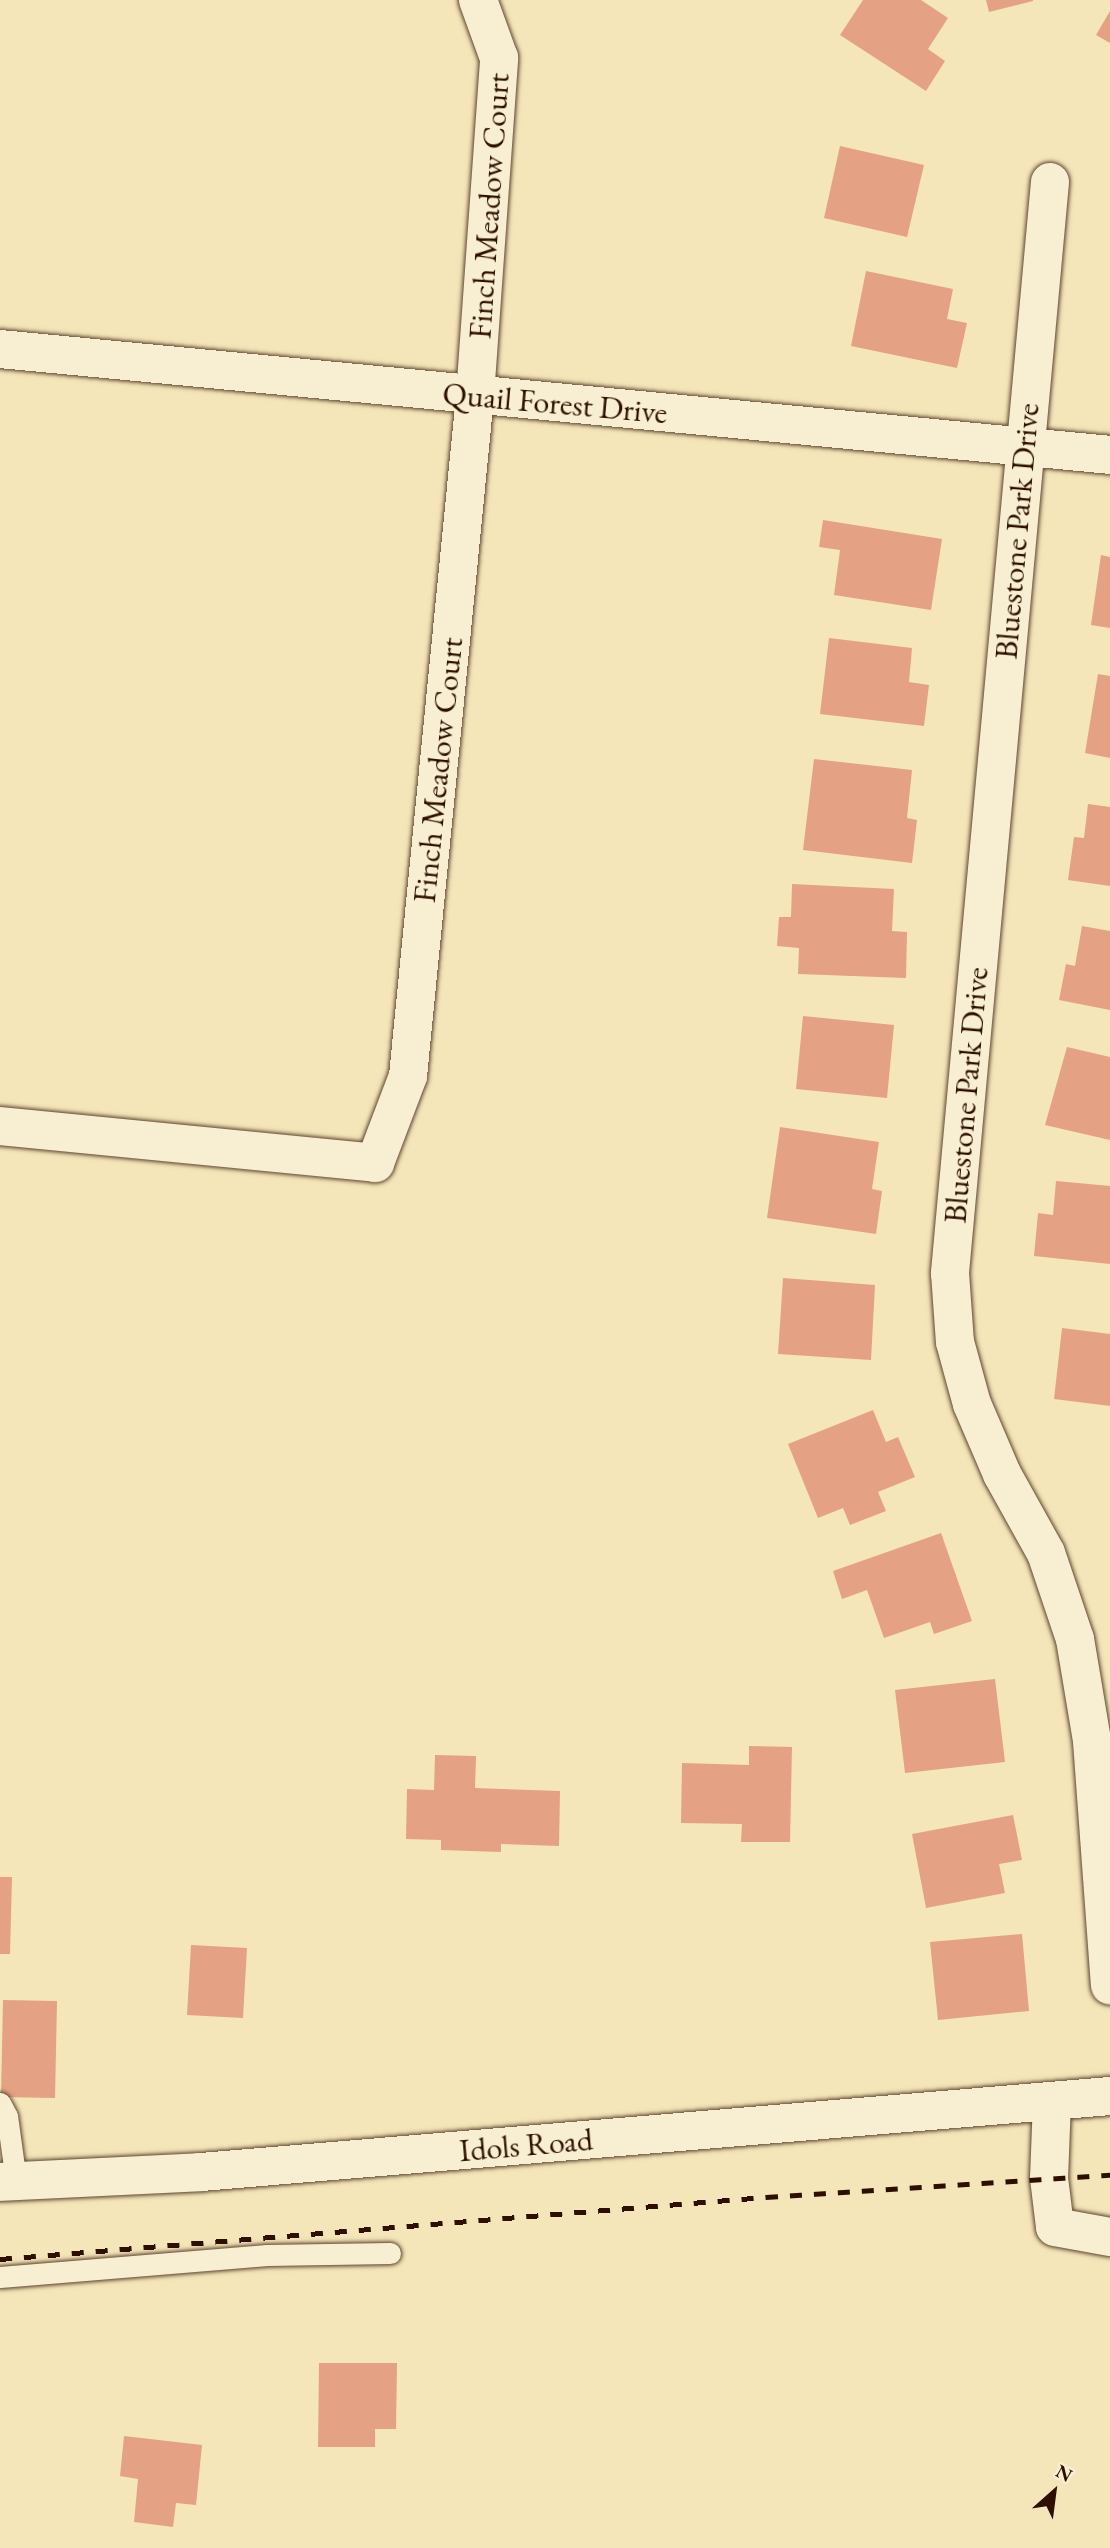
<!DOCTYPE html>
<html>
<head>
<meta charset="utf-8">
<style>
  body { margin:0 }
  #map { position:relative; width:1110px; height:2548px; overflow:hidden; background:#f4e6b9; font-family:"EB Garamond",serif }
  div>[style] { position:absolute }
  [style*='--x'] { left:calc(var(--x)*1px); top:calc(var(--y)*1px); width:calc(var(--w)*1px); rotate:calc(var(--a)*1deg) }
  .building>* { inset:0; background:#e5a184 }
  .roads { filter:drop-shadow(0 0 2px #5f452e) drop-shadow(0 0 2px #5f452e) }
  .lane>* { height:21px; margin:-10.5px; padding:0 10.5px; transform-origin:10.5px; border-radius:10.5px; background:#f8efd2 }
  .street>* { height:38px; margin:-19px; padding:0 19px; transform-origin:19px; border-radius:19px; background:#f8efd2 }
  .secondary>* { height:38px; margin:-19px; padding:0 19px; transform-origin:19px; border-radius:19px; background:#f8efd2 }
  .rail>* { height:5px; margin-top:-2.5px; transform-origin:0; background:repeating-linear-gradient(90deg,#2d0f00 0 12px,transparent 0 24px) }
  span { translate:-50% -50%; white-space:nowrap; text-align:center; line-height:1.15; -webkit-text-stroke:5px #f8efd2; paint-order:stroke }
  .street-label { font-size:32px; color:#2d0f00 }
  .north { position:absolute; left:1019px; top:2457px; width:70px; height:70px; -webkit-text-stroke:5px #f8efd2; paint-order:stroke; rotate:28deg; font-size:19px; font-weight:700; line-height:28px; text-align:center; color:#2d0f00 }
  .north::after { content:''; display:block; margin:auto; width:24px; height:32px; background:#2d0f00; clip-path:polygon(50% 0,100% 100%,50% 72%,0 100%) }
</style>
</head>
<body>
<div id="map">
  <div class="building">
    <i style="clip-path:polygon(863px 0,921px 0,948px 18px,928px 49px,945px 61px,926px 91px,840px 35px)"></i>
    <i style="clip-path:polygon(986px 0,1033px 0,1033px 1px,989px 12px)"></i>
    <i style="clip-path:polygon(1110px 11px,1110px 43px,1096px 35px)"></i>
    <i style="clip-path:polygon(840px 146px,924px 165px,907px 237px,824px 218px)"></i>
    <i style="clip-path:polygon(866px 271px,953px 289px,947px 319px,967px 323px,957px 368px,851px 346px)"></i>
    <i style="clip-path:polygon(823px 520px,942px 539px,931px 610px,834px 595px,840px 550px,819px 547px)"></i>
    <i style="clip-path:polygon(1101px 555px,1110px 557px,1110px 628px,1091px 625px)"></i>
    <i style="clip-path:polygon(829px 638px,912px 648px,909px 682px,929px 685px,924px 726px,820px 714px)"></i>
    <i style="clip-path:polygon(1098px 674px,1110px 676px,1110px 758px,1085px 753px)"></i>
    <i style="clip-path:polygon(814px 759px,912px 770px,907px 818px,917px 820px,912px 863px,803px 850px)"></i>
    <i style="clip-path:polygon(1088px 804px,1110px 807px,1110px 886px,1068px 880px,1074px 837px,1084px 838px)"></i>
    <i style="clip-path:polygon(792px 884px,894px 889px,892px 931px,907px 932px,906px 978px,798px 974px,799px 948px,777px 946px,779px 917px,791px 917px)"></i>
    <i style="clip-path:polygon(1082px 926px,1110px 931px,1110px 1010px,1059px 1000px,1066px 964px,1075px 966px)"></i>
    <i style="clip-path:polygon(803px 1016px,894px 1025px,887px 1098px,796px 1089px)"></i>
    <i style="clip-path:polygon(1067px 1047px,1110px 1057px,1110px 1140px,1045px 1125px)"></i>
    <i style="clip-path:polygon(780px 1127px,879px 1142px,872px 1189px,882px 1191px,876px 1234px,767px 1218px)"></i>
    <i style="clip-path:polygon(1056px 1181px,1110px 1186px,1110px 1264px,1034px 1256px,1038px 1213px,1053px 1215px)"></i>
    <i style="clip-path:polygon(783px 1278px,875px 1285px,871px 1360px,778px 1354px)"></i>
    <i style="clip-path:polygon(1062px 1328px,1110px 1334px,1110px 1406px,1054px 1399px)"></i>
    <i style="clip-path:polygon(873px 1410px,886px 1442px,898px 1437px,915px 1477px,878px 1492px,886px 1511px,850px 1525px,843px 1508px,818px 1518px,788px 1444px)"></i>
    <i style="clip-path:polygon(941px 1533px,972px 1621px,934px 1634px,930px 1622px,884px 1638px,867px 1590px,842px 1599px,833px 1571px)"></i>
    <i style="clip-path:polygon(995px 1679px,1005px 1762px,905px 1773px,895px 1690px)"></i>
    <i style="clip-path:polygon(749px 1746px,792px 1747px,790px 1842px,741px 1842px,742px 1824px,681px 1823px,682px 1763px,749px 1765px)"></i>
    <i style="clip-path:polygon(435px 1755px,476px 1756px,475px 1788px,560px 1791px,559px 1846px,501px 1844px,501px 1852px,441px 1850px,441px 1840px,406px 1839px,407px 1789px,434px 1790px)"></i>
    <i style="clip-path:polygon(1013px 1815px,1022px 1860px,999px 1864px,1005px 1893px,926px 1908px,912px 1834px)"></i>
    <i style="clip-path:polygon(0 1877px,12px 1877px,10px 1954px,0 1954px)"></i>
    <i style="clip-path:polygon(1022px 1934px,1029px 2011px,938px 2020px,930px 1942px)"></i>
    <i style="clip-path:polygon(191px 1945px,247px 1948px,243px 2018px,187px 2015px)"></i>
    <i style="clip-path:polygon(3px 2000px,57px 2001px,55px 2098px,1px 2097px)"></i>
    <i style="clip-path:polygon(319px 2363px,397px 2363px,396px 2429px,375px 2429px,375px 2447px,318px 2447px)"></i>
    <i style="clip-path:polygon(124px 2436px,202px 2445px,196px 2505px,176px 2503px,173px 2527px,134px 2522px,138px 2479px,120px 2476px)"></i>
  </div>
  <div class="roads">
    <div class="lane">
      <i style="--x:0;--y:2103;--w:15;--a:62"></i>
      <i style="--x:7;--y:2116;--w:66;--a:82.1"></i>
      <i style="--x:0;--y:2277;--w:268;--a:-4.7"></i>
      <i style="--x:267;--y:2255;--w:123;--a:-0.9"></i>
    </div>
    <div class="street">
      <i style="--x:1050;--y:182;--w:1096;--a:95.24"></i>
      <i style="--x:950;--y:1273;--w:69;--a:85.9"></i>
      <i style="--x:955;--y:1342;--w:64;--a:74.7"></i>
      <i style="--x:972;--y:1404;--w:76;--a:66.8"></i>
      <i style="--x:1002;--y:1474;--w:90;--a:60.9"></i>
      <i style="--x:1046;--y:1553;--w:91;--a:71.4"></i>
      <i style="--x:1075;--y:1639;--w:103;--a:80.5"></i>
      <i style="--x:1092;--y:1741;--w:245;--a:85.8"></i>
      <i style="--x:0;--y:349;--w:1115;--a:5.45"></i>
      <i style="--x:0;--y:1126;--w:377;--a:5.6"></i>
      <i style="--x:375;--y:1163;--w:93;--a:-69.2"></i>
      <i style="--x:408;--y:1076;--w:683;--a:-84.37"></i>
      <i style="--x:475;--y:396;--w:339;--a:-85.9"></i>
      <i style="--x:499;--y:58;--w:62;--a:-109.9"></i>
      <i style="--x:1052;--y:2101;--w:77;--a:92.2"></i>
      <i style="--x:1049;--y:2178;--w:49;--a:83"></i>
      <i style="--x:1055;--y:2227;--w:56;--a:10.3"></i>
    </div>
    <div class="secondary">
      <i style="--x:0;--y:2182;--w:201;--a:-2.8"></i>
      <i style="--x:201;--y:2172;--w:912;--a:-4.78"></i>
    </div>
  </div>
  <div class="rail">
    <i style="--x:0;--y:2259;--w:769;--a:-4.63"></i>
    <i style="--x:766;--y:2197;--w:345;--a:-3.7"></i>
  </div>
  <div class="street-label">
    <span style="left:489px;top:206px;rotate:-86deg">Finch Meadow Court</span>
    <span style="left:555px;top:403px;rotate:5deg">Quail Forest Drive</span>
    <span style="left:1017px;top:531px;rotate:-85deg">Bluestone Park Drive</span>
    <span style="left:438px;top:770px;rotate:-84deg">Finch Meadow Court</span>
    <span style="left:966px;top:1095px;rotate:-85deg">Bluestone Park Drive</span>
    <span style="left:526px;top:2145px;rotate:-5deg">Idols Road</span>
  </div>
  <div class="north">N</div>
</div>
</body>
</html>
